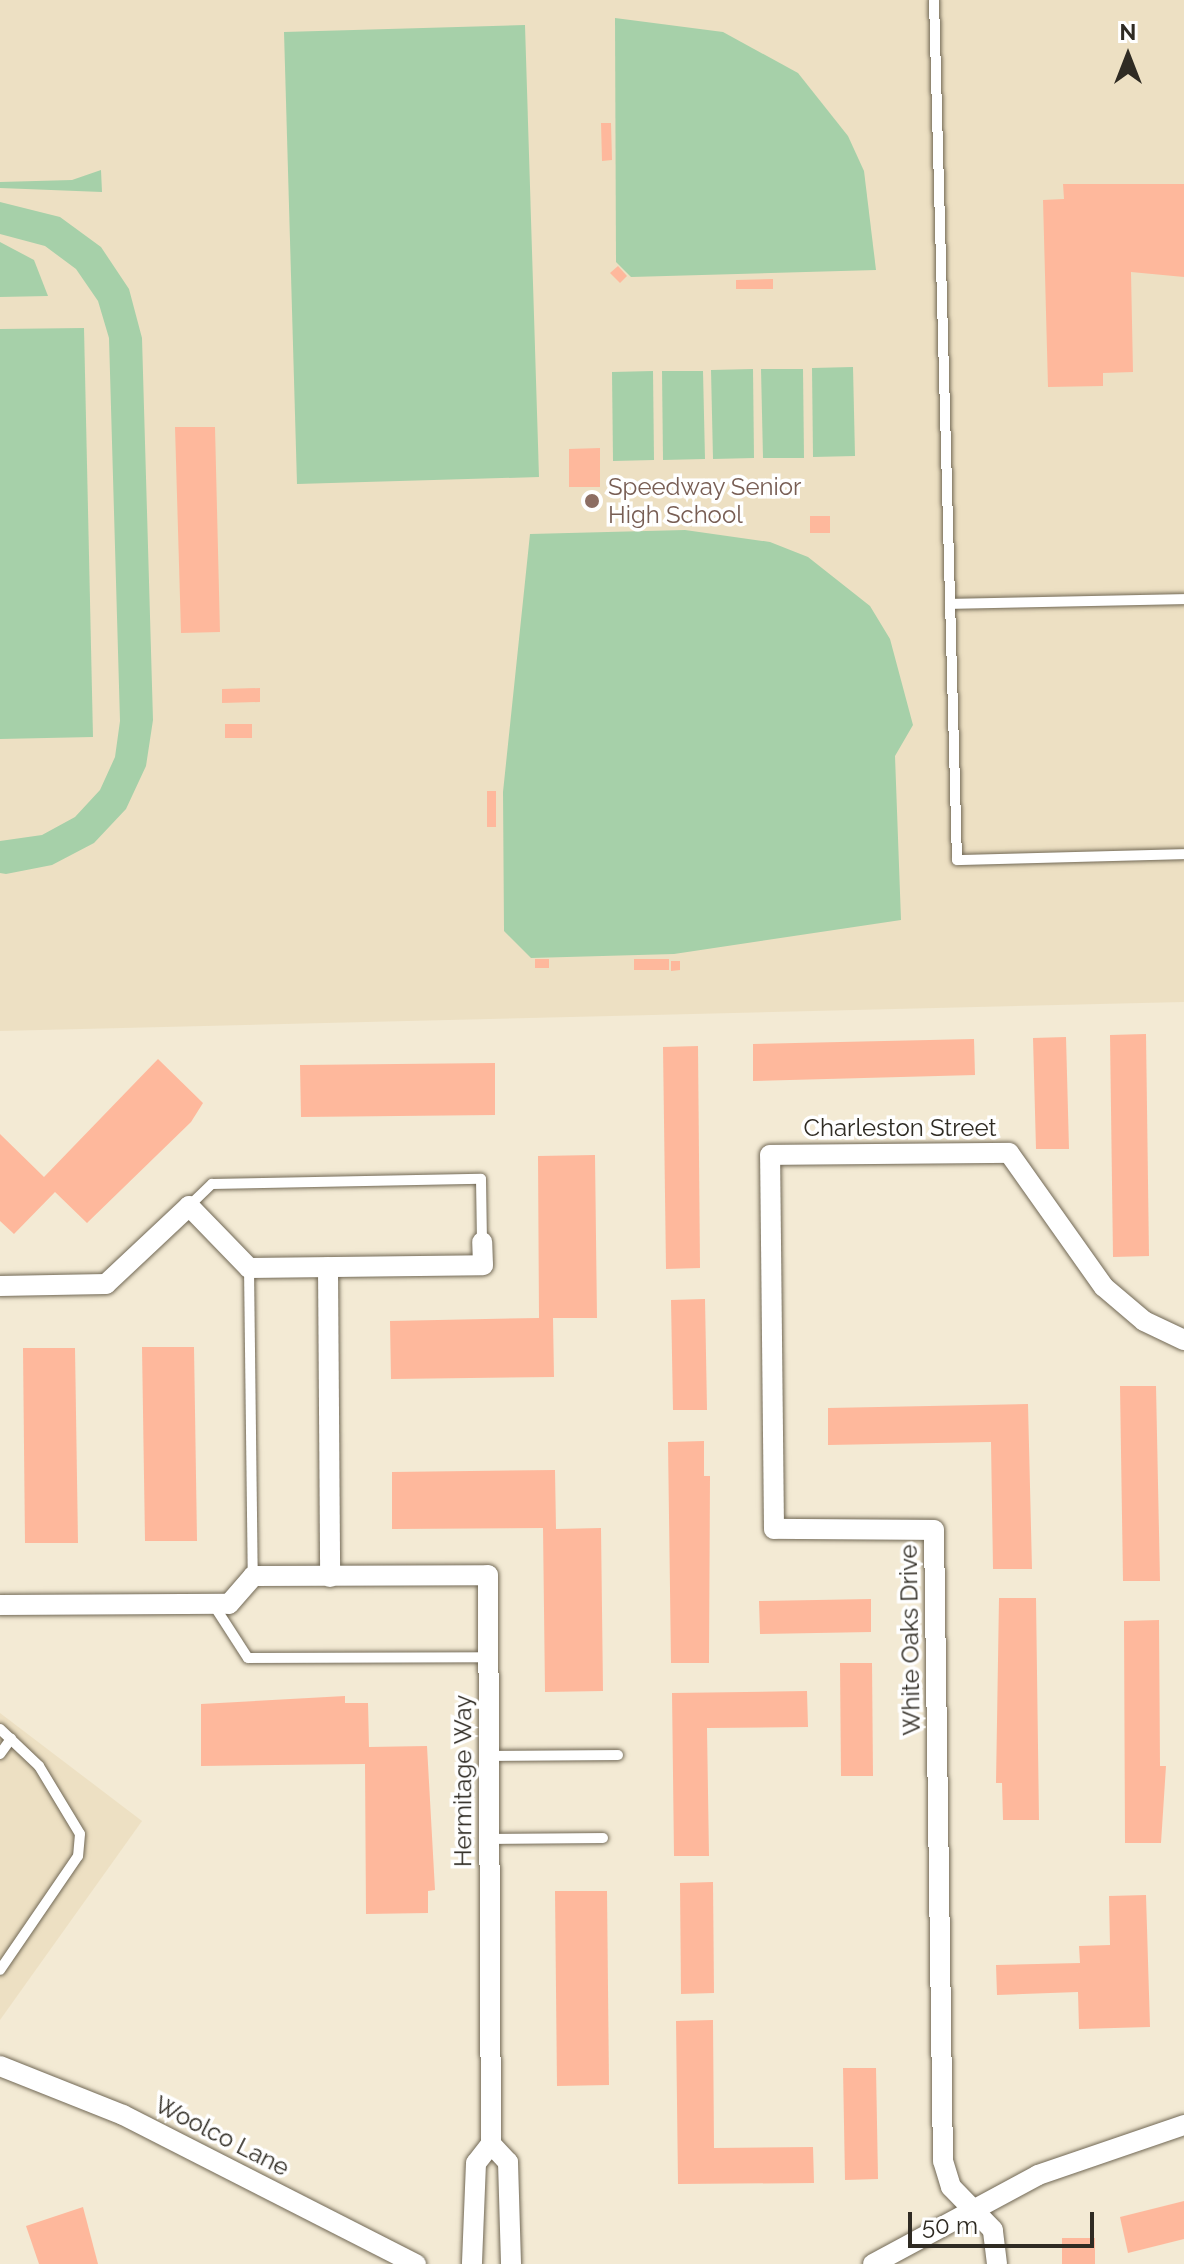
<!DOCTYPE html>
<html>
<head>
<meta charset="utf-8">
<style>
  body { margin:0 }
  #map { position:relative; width:1184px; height:2264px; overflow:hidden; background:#f3ead4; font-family:Raleway,sans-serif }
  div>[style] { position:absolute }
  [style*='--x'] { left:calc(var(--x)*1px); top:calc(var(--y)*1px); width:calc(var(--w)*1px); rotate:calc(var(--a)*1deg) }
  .built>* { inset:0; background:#ede0c3 }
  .green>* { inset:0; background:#a6d0a9 }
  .building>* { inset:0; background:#feb89c }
  .roads { filter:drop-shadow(0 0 2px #716855) drop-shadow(0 0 2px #716855) }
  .lane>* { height:10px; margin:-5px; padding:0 5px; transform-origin:5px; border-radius:5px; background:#fff }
  .street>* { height:20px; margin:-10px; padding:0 10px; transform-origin:10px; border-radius:10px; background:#fff }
  .dots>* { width:22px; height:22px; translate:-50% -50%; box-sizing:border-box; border:4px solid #fff; border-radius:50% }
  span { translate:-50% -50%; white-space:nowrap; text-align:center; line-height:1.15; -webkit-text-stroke:7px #fff; paint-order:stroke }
  .education-label { font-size:24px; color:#785e54 }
  .left { translate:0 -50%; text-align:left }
  .street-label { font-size:24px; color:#2f2b23 }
  .north { position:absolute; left:1088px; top:16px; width:80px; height:80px; -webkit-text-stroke:6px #fff; paint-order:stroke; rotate:0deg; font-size:22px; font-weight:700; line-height:32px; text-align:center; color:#2f2b23 }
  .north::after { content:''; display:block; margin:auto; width:28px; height:36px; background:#2f2b23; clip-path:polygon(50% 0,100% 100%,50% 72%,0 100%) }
  .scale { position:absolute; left:908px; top:2212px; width:186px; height:36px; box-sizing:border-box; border:4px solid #2f2b23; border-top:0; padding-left:10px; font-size:24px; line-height:28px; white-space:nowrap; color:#2f2b23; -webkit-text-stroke:6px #fff; paint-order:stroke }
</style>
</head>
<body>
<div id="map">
  <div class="built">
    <i style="clip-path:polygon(0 0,1184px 0,1184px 1002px,0 1031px)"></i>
    <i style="clip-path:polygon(0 1713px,142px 1821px,0 2020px)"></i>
  </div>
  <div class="green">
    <i style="clip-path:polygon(615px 18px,723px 32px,798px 73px,848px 136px,864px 171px,876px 270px,631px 277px,616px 262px)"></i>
    <i style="clip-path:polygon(525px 25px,539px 477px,297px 484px,284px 32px)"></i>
    <i style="clip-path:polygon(101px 170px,102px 192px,0 188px,0 182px,72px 180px)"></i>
    <i style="clip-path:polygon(0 202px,60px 217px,101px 247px,129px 289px,142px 338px,153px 720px,146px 766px,126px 809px,94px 843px,52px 865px,6px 874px,0 873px,0 841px,42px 835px,75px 817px,100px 790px,115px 757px,120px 721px,109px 338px,98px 301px,76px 269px,45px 246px,0 234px)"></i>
    <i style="clip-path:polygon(0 242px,34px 260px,48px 296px,0 297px)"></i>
    <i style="clip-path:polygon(84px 328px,93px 737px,0 739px,0 329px)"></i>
    <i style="clip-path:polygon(853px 367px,855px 456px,813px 457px,812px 368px)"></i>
    <i style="clip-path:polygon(753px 369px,754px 458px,713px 459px,711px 370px)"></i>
    <i style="clip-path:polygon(761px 369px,803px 369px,804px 458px,763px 458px)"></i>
    <i style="clip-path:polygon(653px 371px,654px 460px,613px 461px,612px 372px)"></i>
    <i style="clip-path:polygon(662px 371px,703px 371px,705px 459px,663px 460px)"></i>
    <i style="clip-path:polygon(685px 530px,770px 542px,808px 557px,870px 606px,890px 639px,913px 725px,895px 756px,901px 920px,674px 954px,531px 958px,504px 931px,503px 792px,530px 534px)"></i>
  </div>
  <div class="building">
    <i style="clip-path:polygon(601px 123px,611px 123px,612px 160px,602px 161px)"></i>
    <i style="clip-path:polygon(1063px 184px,1184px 184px,1184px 277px,1131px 272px,1133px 372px,1103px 373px,1103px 386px,1048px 387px,1043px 200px,1064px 199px)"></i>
    <i style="clip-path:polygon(618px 266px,627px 276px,620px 283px,610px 273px)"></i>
    <i style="clip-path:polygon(773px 279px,773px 289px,736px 289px,736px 280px)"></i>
    <i style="clip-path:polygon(175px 427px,215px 427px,220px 632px,181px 633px)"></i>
    <i style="clip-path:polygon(600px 448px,600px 487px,569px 487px,569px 449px)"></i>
    <i style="clip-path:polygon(810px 516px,830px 516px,830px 533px,810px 533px)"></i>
    <i style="clip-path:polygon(260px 688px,260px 702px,222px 703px,222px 689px)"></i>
    <i style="clip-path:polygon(225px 724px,252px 724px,252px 738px,225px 738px)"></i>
    <i style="clip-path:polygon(487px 791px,496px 791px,496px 827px,487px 827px)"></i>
    <i style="clip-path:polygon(535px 959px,549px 959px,549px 968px,535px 968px)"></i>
    <i style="clip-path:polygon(634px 959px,669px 959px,669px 970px,634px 970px)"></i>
    <i style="clip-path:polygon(671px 961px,680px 961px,680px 970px,671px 971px)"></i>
    <i style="clip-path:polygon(1146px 1034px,1149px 1256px,1113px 1257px,1110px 1035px)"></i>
    <i style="clip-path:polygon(1066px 1037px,1069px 1149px,1036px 1149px,1033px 1038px)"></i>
    <i style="clip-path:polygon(974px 1039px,975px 1075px,753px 1081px,753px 1044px)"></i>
    <i style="clip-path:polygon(698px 1046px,700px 1268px,666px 1269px,663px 1047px)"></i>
    <i style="clip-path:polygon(158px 1059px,203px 1103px,191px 1122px,87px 1223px,55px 1192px,14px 1234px,0 1221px,0 1134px,44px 1177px)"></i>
    <i style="clip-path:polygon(495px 1063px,495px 1115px,301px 1117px,300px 1065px)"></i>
    <i style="clip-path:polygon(595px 1155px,597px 1318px,553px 1318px,554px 1377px,391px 1379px,390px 1321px,539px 1318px,538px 1156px)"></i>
    <i style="clip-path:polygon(705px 1299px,707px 1410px,673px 1410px,671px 1300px)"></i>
    <i style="clip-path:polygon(142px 1347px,194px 1347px,197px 1541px,145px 1541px)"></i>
    <i style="clip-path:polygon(23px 1348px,75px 1348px,78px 1543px,25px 1543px)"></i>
    <i style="clip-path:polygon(1120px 1386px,1156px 1386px,1160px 1581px,1123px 1581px)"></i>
    <i style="clip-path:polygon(1028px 1404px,1032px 1569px,993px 1569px,991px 1442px,828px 1445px,828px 1408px)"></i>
    <i style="clip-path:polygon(704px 1441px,704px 1476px,710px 1476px,709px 1663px,671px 1663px,668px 1442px)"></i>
    <i style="clip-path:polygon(555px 1470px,556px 1529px,601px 1528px,603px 1691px,545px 1692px,543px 1528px,392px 1529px,392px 1472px)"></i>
    <i style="clip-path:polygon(999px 1598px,1036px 1598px,1039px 1820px,1003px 1820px,1002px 1783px,996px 1783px)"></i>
    <i style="clip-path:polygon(871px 1599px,871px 1632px,760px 1634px,759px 1601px)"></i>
    <i style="clip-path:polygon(1159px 1620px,1160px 1766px,1166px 1766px,1161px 1843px,1125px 1843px,1124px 1621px)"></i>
    <i style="clip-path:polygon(840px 1663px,872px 1663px,873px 1776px,841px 1776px)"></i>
    <i style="clip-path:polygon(807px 1691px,808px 1727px,707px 1728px,709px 1856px,674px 1856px,672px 1693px)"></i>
    <i style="clip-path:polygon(345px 1696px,345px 1703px,368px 1703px,369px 1747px,427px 1746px,435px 1890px,428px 1891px,428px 1913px,366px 1914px,365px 1764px,201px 1766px,201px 1704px)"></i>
    <i style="clip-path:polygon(713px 1882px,714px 1993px,681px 1994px,680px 1883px)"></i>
    <i style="clip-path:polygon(555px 1891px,607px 1891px,609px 2085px,557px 2086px)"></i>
    <i style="clip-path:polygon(1146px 1895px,1150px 2027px,1079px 2029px,1078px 1992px,997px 1995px,996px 1965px,1080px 1963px,1079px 1946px,1110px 1945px,1109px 1896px)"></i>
    <i style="clip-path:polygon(713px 2020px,714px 2148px,813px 2147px,814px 2183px,678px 2184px,676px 2021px)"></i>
    <i style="clip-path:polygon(843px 2068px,876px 2068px,878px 2179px,845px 2180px)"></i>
    <i style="clip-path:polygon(1184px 2201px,1184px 2239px,1128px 2253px,1120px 2217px)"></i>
    <i style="clip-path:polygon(83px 2207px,98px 2264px,39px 2264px,26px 2226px)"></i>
    <i style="clip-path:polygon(1062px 2238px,1095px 2238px,1095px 2264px,1062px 2264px)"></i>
  </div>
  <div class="roads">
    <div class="lane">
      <i style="--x:934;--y:0;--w:860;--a:88.47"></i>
      <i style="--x:957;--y:860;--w:227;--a:-1.5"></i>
      <i style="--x:950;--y:604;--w:234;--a:-1.2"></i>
      <i style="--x:189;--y:1206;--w:32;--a:-44"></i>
      <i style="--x:212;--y:1184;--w:269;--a:-1.1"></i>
      <i style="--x:481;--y:1179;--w:63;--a:89.1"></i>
      <i style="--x:249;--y:1268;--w:308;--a:89.3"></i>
      <i style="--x:213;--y:1604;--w:64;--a:57.1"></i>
      <i style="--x:248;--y:1658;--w:240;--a:-0.2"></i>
      <i style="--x:0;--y:1729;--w:54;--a:43.5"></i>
      <i style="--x:39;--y:1766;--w:79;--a:58.9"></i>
      <i style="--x:80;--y:1834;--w:22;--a:95"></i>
      <i style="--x:78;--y:1856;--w:138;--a:124.4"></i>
      <i style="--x:0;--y:1754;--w:19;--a:-54"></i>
      <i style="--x:489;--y:1756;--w:129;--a:-0.4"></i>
      <i style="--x:489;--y:1839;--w:114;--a:-0.5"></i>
    </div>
    <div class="street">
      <i style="--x:328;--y:1267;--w:310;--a:89.6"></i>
      <i style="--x:0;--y:1286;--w:106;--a:-1.1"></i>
      <i style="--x:106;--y:1284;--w:114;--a:-43.2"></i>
      <i style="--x:189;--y:1206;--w:86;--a:45.9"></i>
      <i style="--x:249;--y:1268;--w:234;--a:-0.7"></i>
      <i style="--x:483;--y:1265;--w:23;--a:-92"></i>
      <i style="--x:0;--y:1605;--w:229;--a:-0.3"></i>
      <i style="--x:229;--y:1604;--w:37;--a:-49"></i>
      <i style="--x:253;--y:1576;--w:235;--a:-0.2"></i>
      <i style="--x:488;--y:1575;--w:569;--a:89.7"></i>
      <i style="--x:491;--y:2144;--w:24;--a:128"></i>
      <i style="--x:476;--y:2163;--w:101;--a:92.3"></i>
      <i style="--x:0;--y:2066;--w:132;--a:21.7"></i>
      <i style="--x:123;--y:2115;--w:329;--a:27"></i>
      <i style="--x:491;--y:2144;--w:25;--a:47"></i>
      <i style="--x:508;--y:2162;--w:102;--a:88.3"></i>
      <i style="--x:873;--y:2264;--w:187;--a:-28.3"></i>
      <i style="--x:1038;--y:2175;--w:154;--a:-18.9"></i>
      <i style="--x:997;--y:2264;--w:34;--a:-97"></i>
      <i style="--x:993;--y:2230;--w:60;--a:-134.3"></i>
      <i style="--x:951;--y:2187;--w:27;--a:-107"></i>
      <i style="--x:943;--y:2161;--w:631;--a:-90.82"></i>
      <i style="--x:934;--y:1530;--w:160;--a:-179.6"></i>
      <i style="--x:774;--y:1529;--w:374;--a:-90.6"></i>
      <i style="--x:770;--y:1155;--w:239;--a:-0.5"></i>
      <i style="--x:1009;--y:1153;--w:164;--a:54.7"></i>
      <i style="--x:1104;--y:1287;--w:52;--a:40.4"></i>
      <i style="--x:1144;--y:1321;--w:44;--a:25.4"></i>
    </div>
  </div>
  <div class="dots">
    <i style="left:592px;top:501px;background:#8d6e63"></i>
  </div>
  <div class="education-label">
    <span class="left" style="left:608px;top:501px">Speedway Senior<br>High School</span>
  </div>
  <div class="street-label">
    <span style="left:900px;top:1128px">Charleston Street</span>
    <span style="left:910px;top:1640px;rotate:-91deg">White Oaks Drive</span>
    <span style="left:463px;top:1781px;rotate:-90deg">Hermitage Way</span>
    <span style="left:222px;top:2136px;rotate:27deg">Woolco Lane</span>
  </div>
  <div class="north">N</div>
  <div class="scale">50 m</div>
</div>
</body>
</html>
